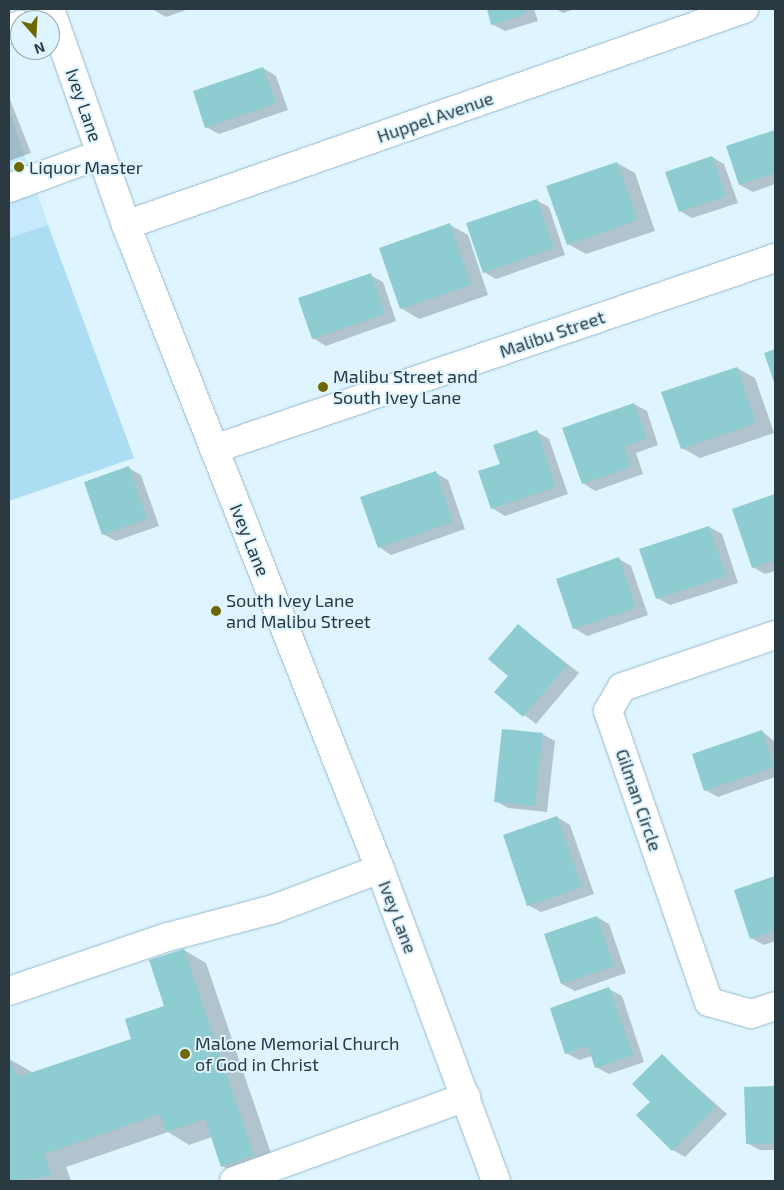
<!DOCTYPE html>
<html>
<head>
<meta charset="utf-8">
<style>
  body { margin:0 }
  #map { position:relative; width:784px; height:1190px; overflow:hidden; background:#def4ff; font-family:"Exo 2",sans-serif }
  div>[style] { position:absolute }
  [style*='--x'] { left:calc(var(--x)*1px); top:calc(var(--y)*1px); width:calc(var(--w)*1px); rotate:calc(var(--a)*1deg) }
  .built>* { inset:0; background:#c6eafb }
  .green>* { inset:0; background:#adddf3 }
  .shadow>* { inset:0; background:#0003 }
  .building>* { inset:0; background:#8dccd1 }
  .roads { filter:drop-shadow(0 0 1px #96baca) drop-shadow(0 0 1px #96baca) }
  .minor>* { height:28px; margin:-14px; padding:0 14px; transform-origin:14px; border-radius:14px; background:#fff }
  .dots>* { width:14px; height:14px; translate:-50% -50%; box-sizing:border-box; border:2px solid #def4ff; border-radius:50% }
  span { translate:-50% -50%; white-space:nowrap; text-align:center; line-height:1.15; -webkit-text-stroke:4px #def4ff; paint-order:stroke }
  .street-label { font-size:18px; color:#2b3a40 }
  .poi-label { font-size:18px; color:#2b3a40 }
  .left { translate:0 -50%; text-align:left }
  .frame { position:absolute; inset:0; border:10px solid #2b3a40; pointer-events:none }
  .north { position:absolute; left:10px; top:10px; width:50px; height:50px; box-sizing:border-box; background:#def4ff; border:1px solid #96aab3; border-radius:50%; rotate:161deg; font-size:14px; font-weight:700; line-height:20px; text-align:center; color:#2b3a40 }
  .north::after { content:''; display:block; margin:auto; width:18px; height:22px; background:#6f6800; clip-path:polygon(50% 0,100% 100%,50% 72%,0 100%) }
</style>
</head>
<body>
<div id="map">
  <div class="built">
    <i style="clip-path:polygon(9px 109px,48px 225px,9px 238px)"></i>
  </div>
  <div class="green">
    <i style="clip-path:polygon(48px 225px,134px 458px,9px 501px,9px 238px)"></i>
  </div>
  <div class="shadow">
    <i style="clip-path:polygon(152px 9px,189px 9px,166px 17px)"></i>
    <i style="clip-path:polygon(488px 9px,534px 9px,538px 21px,505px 31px,492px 24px)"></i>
    <i style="clip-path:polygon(556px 9px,575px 9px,563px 13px)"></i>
    <i style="clip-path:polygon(263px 68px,276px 76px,288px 110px,219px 134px,206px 127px)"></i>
    <i style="clip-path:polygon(9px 97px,31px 153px,9px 161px)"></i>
    <i style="clip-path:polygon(775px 131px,775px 184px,753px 192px,740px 185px,728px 147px)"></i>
    <i style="clip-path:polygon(712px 157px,724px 164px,738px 203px,692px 218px,680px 211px)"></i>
    <i style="clip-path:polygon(617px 163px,635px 173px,655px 231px,586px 254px,568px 244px)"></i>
    <i style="clip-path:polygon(536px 200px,549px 207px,565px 255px,496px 279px,484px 272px)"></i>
    <i style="clip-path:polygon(450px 225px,468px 235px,488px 295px,419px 319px,401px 308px)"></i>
    <i style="clip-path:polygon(370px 275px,383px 282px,396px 321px,326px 346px,313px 338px)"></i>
    <i style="clip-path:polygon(737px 368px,755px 378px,774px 433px,700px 458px,682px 448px)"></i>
    <i style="clip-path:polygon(634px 404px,647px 411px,658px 445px,636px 453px,643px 474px,595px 491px,583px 483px)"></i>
    <i style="clip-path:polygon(537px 432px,549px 439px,568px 494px,505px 516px,492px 508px,501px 465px)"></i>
    <i style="clip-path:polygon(129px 468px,141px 475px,159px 526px,116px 541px,103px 534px)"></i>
    <i style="clip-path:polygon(436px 473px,448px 480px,465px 529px,391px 555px,379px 547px)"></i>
    <i style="clip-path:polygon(775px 495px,775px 571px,765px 574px,753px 567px,733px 510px)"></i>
    <i style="clip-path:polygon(709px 527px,722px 534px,738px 583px,670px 605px,657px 598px)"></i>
    <i style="clip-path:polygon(619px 559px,631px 566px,648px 615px,587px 636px,574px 628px)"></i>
    <i style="clip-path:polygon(518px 625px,579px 673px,536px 724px,495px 692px,510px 676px)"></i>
    <i style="clip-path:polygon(762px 731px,775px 742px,775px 777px,718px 797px,705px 790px)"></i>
    <i style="clip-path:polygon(542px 734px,555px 741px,547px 812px,508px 808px,496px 801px)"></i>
    <i style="clip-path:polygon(557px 817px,570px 825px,594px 894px,541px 912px,528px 905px)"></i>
    <i style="clip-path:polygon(775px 877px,775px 941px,764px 945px,751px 938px,735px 891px)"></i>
    <i style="clip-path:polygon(597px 917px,609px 924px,626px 973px,575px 991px,562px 984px,545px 935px)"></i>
    <i style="clip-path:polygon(184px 950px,206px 963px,276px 1168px,245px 1179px,222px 1166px,212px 1137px,189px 1145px,168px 1132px,66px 1167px,71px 1181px,9px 1181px,9px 1059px,34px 1073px,133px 1039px,166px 1006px)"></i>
    <i style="clip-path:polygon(609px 989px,622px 996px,644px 1062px,609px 1074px,596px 1067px,592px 1056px,579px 1060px,566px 1053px)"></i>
    <i style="clip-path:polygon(662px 1056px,727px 1114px,685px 1157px,673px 1150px,652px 1102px)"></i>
    <i style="clip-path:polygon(775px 1087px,775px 1150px,760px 1150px,747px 1143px,745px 1088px)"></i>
  </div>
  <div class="building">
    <i style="clip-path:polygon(487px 9px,525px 9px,526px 14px,491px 25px)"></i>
    <i style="clip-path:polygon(263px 67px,276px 103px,205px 128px,193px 91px)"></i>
    <i style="clip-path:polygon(775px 130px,775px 173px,739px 185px,726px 146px)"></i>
    <i style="clip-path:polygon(712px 156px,726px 196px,679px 212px,665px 172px)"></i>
    <i style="clip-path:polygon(617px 162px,638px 220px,567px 245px,546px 186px)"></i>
    <i style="clip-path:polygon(537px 199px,554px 248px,483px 273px,466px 223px)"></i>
    <i style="clip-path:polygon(450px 223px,471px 285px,400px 309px,379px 248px)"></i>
    <i style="clip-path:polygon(371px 273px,385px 314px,312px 339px,298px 298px)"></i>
    <i style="clip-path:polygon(775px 349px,775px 385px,764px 353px)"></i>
    <i style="clip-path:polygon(737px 367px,756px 423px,681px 449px,661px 392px)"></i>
    <i style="clip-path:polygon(634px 403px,647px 438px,624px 446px,631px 467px,582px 484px,562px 428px)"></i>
    <i style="clip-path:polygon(537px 430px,556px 487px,491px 509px,478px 471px,500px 464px,493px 445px)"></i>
    <i style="clip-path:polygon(129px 466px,147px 519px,102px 535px,84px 482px)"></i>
    <i style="clip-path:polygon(436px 471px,453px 522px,378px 548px,360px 497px)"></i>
    <i style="clip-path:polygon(775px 494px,775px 560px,752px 568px,732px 509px)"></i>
    <i style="clip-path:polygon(709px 526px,726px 576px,656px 599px,639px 549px)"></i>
    <i style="clip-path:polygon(619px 557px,636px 608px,573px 629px,556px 579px)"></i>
    <i style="clip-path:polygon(518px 624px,567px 665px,523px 717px,494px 692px,508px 676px,488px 659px)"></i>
    <i style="clip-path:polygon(502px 729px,543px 733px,535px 806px,494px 802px)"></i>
    <i style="clip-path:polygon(762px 730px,774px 767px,704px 791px,692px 754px)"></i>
    <i style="clip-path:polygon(557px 816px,582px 887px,527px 906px,503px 835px)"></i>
    <i style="clip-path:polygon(775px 876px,775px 930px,750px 939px,734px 890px)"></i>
    <i style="clip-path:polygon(597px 916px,614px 966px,561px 984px,544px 934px)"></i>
    <i style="clip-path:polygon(184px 949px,254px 1155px,221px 1167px,205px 1119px,166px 1132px,160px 1114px,44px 1154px,52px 1176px,9px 1181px,9px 1058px,18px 1077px,131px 1039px,125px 1019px,164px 1006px,149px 960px)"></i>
    <i style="clip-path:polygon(609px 987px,633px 1055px,595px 1068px,588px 1046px,565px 1054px,550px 1008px)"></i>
    <i style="clip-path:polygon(662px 1054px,716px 1107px,672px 1151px,636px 1115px,650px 1102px,632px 1084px)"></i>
    <i style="clip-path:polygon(775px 1086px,775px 1143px,746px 1144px,744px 1087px)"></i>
  </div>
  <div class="roads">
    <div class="minor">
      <i style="--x:50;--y:9;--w:229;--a:70.6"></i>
      <i style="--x:126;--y:225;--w:692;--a:68.48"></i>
      <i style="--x:380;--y:869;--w:333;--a:69.6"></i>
      <i style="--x:9;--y:29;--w:12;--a:-20"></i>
      <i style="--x:9;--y:188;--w:98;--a:-20.3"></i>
      <i style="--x:126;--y:225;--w:655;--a:-19.27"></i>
      <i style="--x:214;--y:449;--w:593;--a:-18.8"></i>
      <i style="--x:775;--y:635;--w:162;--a:161.2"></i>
      <i style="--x:622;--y:687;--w:28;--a:120"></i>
      <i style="--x:608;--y:711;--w:308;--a:70.9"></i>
      <i style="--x:709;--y:1002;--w:44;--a:15.9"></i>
      <i style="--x:751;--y:1014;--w:25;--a:-18"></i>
      <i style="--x:9;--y:991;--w:168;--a:-18.8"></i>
      <i style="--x:168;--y:937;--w:110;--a:-14.8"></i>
      <i style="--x:274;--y:909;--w:113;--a:-20.7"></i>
      <i style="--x:234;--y:1181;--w:247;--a:-19.9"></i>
    </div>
  </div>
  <div class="dots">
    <i style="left:19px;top:167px;background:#6f6800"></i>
    <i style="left:323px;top:387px;background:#6f6800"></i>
    <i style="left:216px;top:611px;background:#6f6800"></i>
    <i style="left:185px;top:1054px;background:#6f6800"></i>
  </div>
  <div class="street-label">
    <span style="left:84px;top:105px;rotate:71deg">Ivey Lane</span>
    <span style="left:435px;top:117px;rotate:-19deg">Huppel Avenue</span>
    <span style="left:552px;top:334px;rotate:-19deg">Malibu Street</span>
    <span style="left:250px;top:540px;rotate:68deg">Ivey Lane</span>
    <span style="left:639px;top:800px;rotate:71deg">Gilman Circle</span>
    <span style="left:398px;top:917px;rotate:69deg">Ivey Lane</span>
  </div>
  <div class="poi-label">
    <span class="left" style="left:29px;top:167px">Liquor Master</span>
    <span class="left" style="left:333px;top:387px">Malibu Street and<br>South Ivey Lane</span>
    <span class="left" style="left:226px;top:611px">South Ivey Lane<br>and Malibu Street</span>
    <span class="left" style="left:195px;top:1054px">Malone Memorial Church<br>of God in Christ</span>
  </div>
  <div class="frame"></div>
  <div class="north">N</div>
</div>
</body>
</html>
